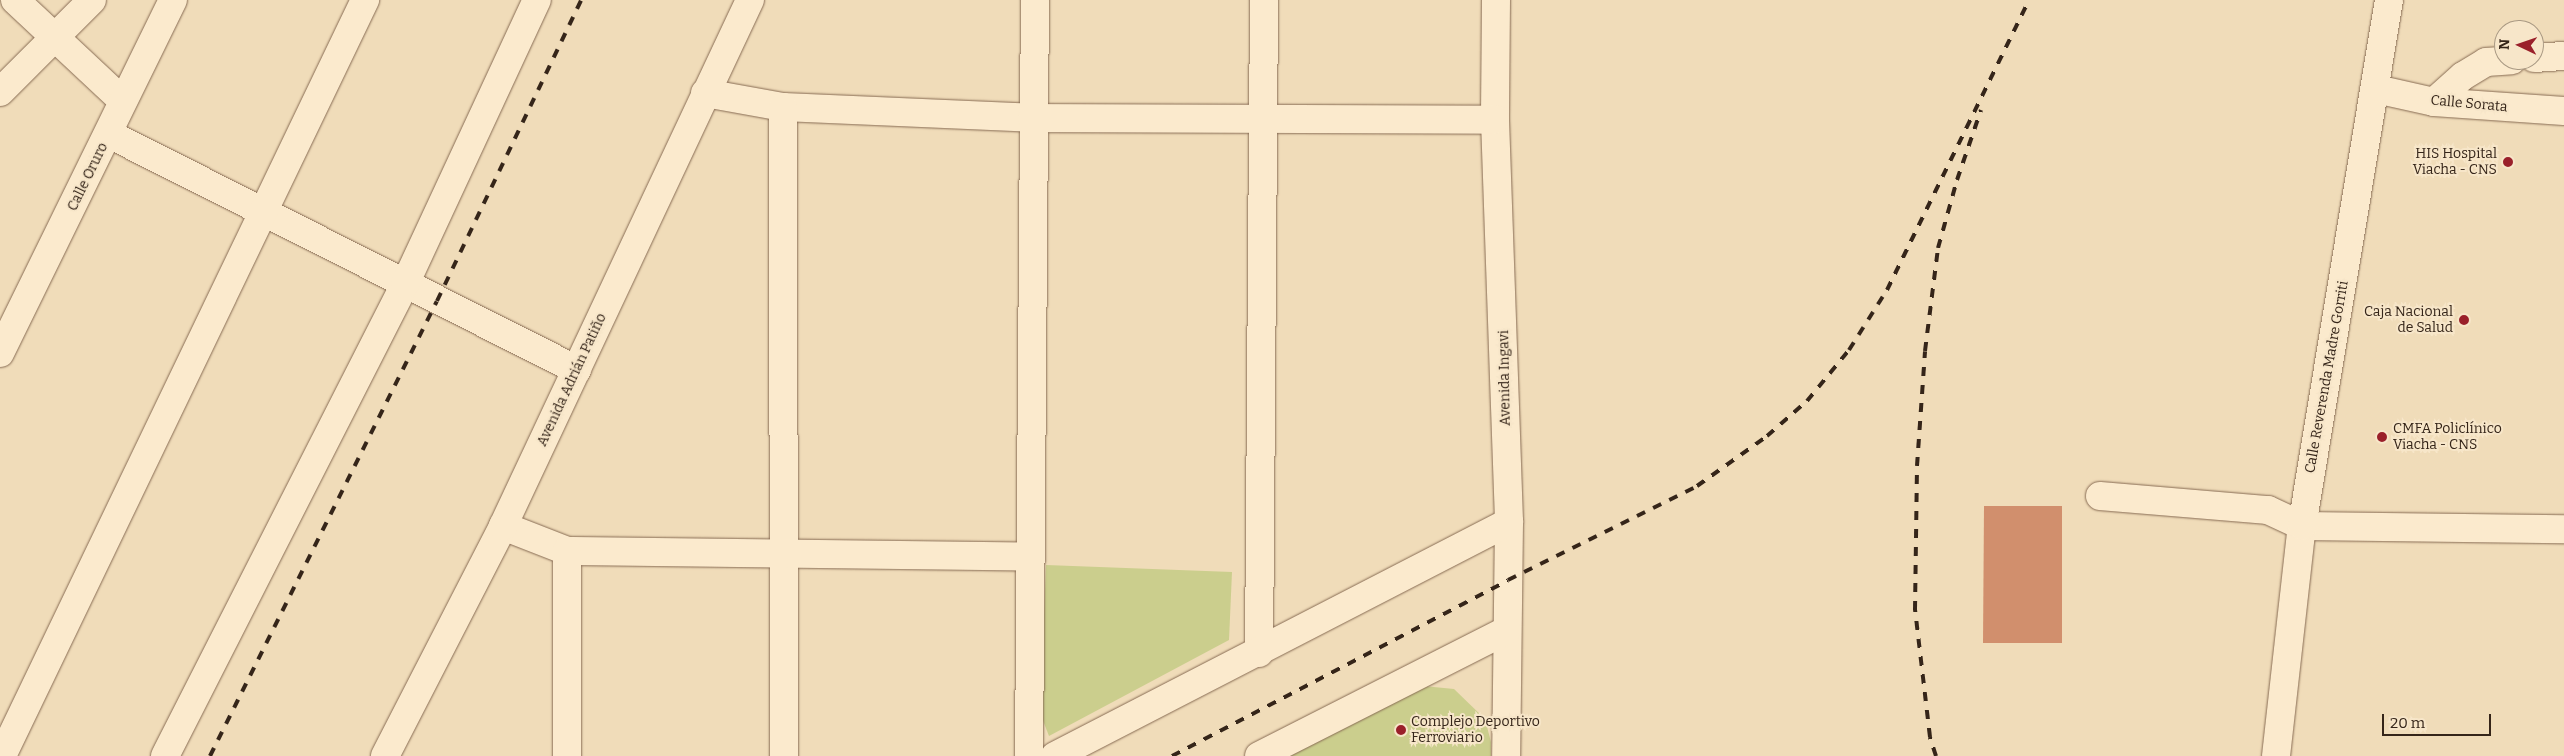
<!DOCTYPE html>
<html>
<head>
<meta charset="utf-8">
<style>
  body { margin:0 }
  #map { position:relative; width:2564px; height:756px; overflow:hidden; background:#f0dcb9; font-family:Bitter,serif }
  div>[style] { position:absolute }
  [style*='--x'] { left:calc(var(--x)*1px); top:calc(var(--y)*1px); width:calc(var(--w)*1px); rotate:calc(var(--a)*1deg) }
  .green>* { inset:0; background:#cbce8d }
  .building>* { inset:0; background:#d18f6d }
  .roads { filter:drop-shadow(0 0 1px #876b53) drop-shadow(0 0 1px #876b53) }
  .minor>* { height:28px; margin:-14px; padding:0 14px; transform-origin:14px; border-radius:14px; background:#fbeacd }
  .rail>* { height:4px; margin-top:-2px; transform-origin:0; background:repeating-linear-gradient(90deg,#352519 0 9px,transparent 0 18px) }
  .dots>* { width:14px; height:14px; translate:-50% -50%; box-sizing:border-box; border:2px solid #f7e6c9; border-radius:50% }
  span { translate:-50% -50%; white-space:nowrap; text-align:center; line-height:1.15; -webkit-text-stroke:4px #f7e6c9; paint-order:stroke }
  .street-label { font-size:14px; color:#352519 }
  .poi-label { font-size:14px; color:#352519 }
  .right { translate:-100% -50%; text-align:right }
  .left { translate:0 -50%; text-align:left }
  .north { position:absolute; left:2494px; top:20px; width:50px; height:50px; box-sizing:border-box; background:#f7e6c9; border:1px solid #a99983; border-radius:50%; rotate:273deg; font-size:14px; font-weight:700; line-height:20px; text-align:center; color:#352519 }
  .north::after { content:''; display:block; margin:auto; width:18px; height:22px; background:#9a202a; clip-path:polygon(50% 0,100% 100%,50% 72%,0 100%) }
  .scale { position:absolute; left:2382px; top:714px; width:109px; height:22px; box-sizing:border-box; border:2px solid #352519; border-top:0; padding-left:6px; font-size:15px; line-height:18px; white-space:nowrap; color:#352519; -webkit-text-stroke:4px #f7e6c9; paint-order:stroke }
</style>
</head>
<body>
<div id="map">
  <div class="green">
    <i style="clip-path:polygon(1046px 565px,1232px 572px,1229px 640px,1049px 736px,1040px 713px)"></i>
    <i style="clip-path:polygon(1403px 684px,1454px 689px,1485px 719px,1491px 742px,1491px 756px,1266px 756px)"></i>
  </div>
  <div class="building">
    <i style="clip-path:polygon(1984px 506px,2062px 506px,2062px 643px,1983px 643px)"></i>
  </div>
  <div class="roads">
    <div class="minor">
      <i style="--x:15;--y:0;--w:146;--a:43.1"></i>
      <i style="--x:1496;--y:0;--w:120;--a:90.5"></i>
      <i style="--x:1495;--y:120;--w:402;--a:88"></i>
      <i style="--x:1509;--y:522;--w:234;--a:90.7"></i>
      <i style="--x:2534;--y:58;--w:30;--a:-4"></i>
      <i style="--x:2376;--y:89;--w:59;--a:12.6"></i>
      <i style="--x:2434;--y:102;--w:130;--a:4"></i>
      <i style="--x:0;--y:92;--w:130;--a:-45"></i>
      <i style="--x:705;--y:93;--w:79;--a:10.2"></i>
      <i style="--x:783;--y:107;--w:249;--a:2.5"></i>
      <i style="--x:1032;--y:118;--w:463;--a:0.2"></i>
      <i style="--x:2434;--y:102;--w:39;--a:-42"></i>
      <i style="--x:2463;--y:76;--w:27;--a:-31"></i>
      <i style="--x:2486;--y:62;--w:26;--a:-4"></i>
      <i style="--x:783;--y:107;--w:649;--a:89.91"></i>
      <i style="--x:109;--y:134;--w:524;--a:26.76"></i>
      <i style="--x:0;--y:353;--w:393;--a:-63.9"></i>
      <i style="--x:2100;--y:496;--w:169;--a:4.8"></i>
      <i style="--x:2268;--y:510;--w:38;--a:25"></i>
      <i style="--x:2302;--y:526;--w:262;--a:0.7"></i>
      <i style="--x:503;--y:526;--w:69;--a:21.3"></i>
      <i style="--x:567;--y:551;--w:463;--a:0.7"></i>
      <i style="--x:567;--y:551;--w:205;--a:90"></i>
      <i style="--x:1259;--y:653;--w:653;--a:-89.56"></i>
      <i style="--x:2;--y:756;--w:839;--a:-64.35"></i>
      <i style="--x:165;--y:756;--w:530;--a:-63.05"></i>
      <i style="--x:405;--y:284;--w:313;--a:-65.1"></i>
      <i style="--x:385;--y:756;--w:259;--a:-62.8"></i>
      <i style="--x:503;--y:526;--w:581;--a:-64.85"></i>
      <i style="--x:1029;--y:756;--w:756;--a:-89.55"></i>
      <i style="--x:1055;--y:756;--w:511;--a:-27.27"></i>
      <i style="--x:1259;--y:756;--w:278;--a:-26.9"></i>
      <i style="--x:2276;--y:756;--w:231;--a:-83.6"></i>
      <i style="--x:2302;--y:526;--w:533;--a:-80.61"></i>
    </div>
  </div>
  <div class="rail">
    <i style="--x:210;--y:756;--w:508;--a:-63.49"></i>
    <i style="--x:437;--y:301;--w:334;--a:-64.4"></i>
    <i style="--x:1172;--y:756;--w:379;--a:-27.6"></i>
    <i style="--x:1508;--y:580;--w:211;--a:-26.4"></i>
    <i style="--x:1697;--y:486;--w:86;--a:-35.5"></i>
    <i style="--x:1767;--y:436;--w:53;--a:-41.2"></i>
    <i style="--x:1807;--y:401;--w:66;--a:-50.5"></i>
    <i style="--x:1849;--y:350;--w:71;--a:-57.7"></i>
    <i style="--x:1887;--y:290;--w:323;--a:-63.9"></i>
    <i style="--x:1936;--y:756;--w:20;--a:-108"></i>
    <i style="--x:1930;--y:737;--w:128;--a:-96.7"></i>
    <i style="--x:1915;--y:610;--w:144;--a:-89.2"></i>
    <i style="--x:1917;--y:466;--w:115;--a:-86"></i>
    <i style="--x:1925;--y:351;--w:104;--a:-82.8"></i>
    <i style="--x:1938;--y:248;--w:71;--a:-74.4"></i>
    <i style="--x:1957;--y:180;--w:74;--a:-71.1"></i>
  </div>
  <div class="dots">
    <i style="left:2508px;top:162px;background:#9a202a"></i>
    <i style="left:2464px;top:320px;background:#9a202a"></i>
    <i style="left:2382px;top:437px;background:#9a202a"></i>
    <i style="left:1401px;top:730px;background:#9a202a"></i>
  </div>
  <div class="street-label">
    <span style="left:2469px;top:104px;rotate:5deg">Calle Sorata</span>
    <span style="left:88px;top:177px;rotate:-64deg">Calle Oruro</span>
    <span style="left:2327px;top:377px;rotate:-80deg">Calle Reverenda Madre Gorriti</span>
    <span style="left:1505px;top:378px;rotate:-91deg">Avenida Ingavi</span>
    <span style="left:572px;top:380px;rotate:-65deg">Avenida Adrián Patiño</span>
  </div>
  <div class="poi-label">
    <span class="right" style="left:2497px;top:162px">HIS Hospital<br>Viacha - CNS</span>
    <span class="right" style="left:2453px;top:320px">Caja Nacional<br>de Salud</span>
    <span class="left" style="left:2393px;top:437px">CMFA Policlínico<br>Viacha - CNS</span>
    <span class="left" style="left:1411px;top:730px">Complejo Deportivo<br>Ferroviario</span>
  </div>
  <div class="north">N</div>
  <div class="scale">20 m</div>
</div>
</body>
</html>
